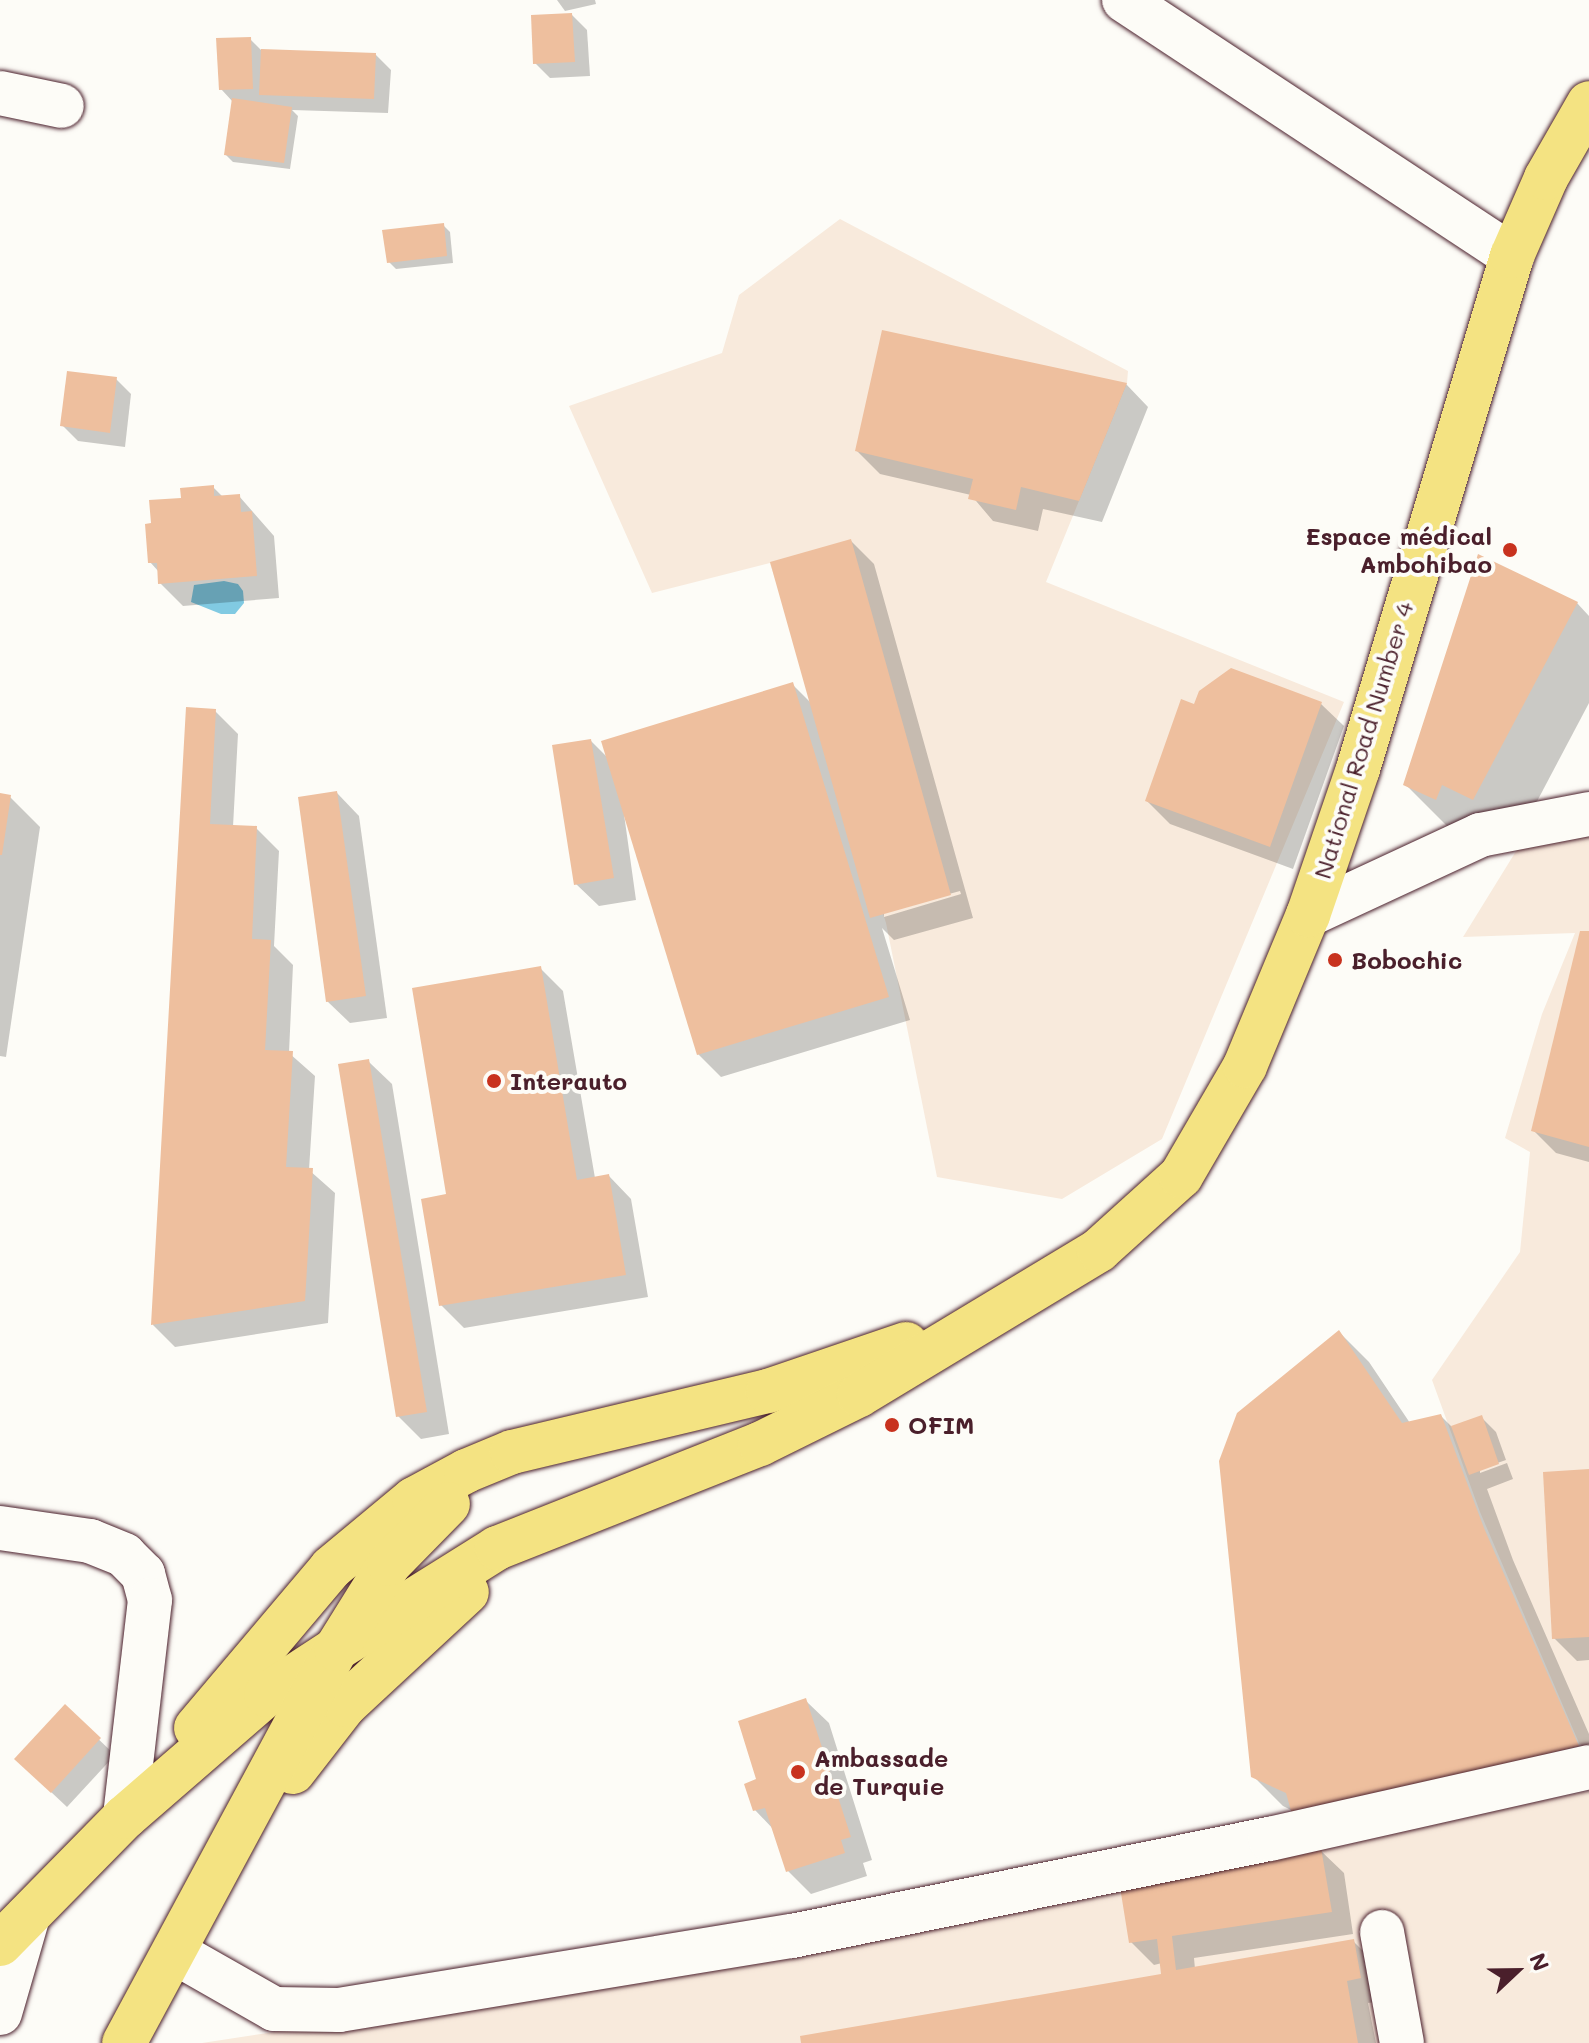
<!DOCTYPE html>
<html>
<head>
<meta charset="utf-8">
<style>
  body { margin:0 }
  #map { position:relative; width:1589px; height:2043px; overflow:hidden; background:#fdfcf7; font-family:Mali,sans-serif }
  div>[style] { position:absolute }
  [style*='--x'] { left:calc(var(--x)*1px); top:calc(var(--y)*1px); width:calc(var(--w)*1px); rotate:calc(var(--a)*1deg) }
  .built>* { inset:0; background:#f8eadc }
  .water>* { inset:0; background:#81cae2 }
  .shadow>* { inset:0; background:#0003 }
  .building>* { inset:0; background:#eebf9e }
  .roads { filter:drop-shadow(0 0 2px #4a1f2b) drop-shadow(0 0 2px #4a1f2b) }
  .minor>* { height:44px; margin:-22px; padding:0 22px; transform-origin:22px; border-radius:22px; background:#fdfcf7 }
  .major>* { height:44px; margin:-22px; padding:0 22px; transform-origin:22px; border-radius:22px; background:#f4e382 }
  .dots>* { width:22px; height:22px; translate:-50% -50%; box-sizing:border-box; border:4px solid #fdfcf7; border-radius:50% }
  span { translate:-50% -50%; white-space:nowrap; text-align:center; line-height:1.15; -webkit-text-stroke:8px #fdfcf7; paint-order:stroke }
  .poi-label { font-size:24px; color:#4a1f2b; font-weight:700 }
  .right { translate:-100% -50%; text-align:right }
  .left { translate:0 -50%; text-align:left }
  .street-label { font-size:24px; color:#4a1f2b }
  .north { position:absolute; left:1477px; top:1931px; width:80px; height:80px; -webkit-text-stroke:6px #fdfcf7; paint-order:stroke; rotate:68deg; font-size:22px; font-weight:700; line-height:32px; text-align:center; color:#4a1f2b }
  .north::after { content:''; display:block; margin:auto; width:28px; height:36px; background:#4a1f2b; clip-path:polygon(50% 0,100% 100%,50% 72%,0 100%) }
</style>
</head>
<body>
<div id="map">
  <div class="built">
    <i style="clip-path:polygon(840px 219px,1128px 371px,1127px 383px,1046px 582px,1344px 702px,1162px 1139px,1062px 1199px,937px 1177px,886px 923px,770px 563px,652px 593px,569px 406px,722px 353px,739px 295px)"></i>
    <i style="clip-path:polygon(1589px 796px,1589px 1752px,1579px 1743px,1480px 1512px,1432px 1380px,1520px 1252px,1530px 1152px,1505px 1138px,1542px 1014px,1575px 933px,1463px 937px,1547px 801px)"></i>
    <i style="clip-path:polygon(1589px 1791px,1589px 2043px,202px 2043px,774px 1956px)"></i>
  </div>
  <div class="water">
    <i style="clip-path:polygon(224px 581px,238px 584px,243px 591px,244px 603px,235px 614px,221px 614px,191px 602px,194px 585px)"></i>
  </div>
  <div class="shadow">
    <i style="clip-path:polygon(557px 0,595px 0,596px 4px,565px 11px)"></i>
    <i style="clip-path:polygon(572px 15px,587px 30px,590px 76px,550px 78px,535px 63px)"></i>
    <i style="clip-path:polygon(250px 39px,262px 51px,376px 55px,391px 70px,388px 113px,292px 110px,298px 116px,290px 169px,233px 162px,226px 155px,233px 102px,221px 89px)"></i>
    <i style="clip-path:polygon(443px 225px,450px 232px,453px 263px,396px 269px,389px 262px)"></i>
    <i style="clip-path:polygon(116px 379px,131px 394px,125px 447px,78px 441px,63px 426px)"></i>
    <i style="clip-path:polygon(1126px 384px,1148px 407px,1102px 522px,1043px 509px,1038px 531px,993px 521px,971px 495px,880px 474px,857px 451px)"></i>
    <i style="clip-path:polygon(213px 487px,223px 497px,239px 496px,274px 536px,279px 598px,183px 606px,160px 583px,159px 572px,150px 562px,153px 524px,183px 500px)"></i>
    <i style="clip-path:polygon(evenodd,851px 541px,874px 564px,973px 918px,894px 940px,882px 928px,910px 1020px,721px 1077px,698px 1054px,623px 807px,636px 900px,599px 906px,576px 884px,591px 741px,609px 759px,792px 684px,812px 704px,851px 541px,960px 891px,961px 894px,884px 917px,884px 912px,960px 891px)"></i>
    <i style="clip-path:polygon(1577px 603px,1589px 616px,1589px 703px,1516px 841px,1448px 827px,1406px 785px)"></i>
    <i style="clip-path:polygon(1321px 704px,1344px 726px,1293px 869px,1170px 824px,1147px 801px,1195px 706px)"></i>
    <i style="clip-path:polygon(215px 711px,238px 734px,233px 827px,256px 828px,279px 851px,274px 946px,293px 965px,289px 1053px,315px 1076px,309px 1170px,335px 1193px,328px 1323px,175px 1347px,153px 1325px)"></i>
    <i style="clip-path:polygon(337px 793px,359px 816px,387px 1018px,350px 1023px,327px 1001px)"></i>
    <i style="clip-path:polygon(0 795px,10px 797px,40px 827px,6px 1057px,0 1056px)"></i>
    <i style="clip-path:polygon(1589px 933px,1589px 1162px,1556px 1153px,1533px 1130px)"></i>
    <i style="clip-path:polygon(540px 968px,563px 991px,595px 1178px,609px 1176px,631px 1199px,648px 1297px,464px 1328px,441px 1305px,448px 1195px)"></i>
    <i style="clip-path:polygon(369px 1062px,392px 1084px,449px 1434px,421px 1439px,398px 1416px)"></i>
    <i style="clip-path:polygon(1339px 1332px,1369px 1362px,1410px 1423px,1441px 1416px,1453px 1428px,1481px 1417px,1496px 1432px,1506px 1460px,1480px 1469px,1480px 1473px,1507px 1463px,1513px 1479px,1487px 1489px,1513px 1560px,1589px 1734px,1589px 1780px,1293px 1811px,1283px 1806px,1253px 1776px)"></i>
    <i style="clip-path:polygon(1589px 1471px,1589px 1660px,1577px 1661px,1554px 1638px)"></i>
    <i style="clip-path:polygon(806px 1701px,829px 1723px,872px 1860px,863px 1863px,867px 1876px,811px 1894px,788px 1871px,775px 1831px,755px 1810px,759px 1781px)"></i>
    <i style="clip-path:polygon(65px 1707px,115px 1755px,67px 1807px,32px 1774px)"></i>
    <i style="clip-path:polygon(1321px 1851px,1344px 1873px,1353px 1934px,1194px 1958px,1195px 1969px,1353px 1941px,1376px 1964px,1383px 2001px,1368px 2003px,1376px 2043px,803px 2043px,1163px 1976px,1162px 1963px,1154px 1965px,1131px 1942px)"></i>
  </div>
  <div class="building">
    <i style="clip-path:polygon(572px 13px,575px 62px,533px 64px,531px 15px)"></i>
    <i style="clip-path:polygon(251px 37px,253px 89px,219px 90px,216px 38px)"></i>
    <i style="clip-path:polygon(261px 49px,376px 53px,374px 99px,259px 95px)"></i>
    <i style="clip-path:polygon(232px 98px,292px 107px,284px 163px,224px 155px)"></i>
    <i style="clip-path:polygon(444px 223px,447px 256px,387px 263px,382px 230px)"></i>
    <i style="clip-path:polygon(882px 330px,1127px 383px,1079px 501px,1021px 487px,1016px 510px,968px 499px,973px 479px,855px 451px)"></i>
    <i style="clip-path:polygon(67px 371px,117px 377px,110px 433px,60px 426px)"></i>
    <i style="clip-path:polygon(214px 485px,214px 496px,240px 494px,241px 512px,252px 511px,257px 576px,158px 584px,157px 563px,148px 563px,145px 524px,151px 523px,149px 500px,181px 498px,180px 488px)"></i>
    <i style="clip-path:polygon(851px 539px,951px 895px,870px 918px,770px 562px)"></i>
    <i style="clip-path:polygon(1478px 554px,1578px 602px,1473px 800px,1442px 785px,1436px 800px,1403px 785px)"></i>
    <i style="clip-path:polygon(1231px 668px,1322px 702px,1270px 847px,1145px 801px,1181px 699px,1194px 704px,1199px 691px)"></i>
    <i style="clip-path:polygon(793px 682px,889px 997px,697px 1055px,601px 741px)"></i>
    <i style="clip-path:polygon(186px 707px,216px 709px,210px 824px,257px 826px,252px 939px,271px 940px,265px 1050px,293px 1051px,286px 1167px,313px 1168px,305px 1301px,151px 1325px)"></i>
    <i style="clip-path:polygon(591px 739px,614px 878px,574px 885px,552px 745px)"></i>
    <i style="clip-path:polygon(337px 791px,366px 996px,326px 1002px,298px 797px)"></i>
    <i style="clip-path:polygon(0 793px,11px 795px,2px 855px,0 855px)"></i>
    <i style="clip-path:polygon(1580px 931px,1589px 931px,1589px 1147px,1531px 1131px)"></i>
    <i style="clip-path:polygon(541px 966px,577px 1180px,609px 1174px,626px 1275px,439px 1306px,421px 1199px,446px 1194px,412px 988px)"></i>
    <i style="clip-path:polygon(369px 1059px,427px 1412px,396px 1417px,338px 1064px)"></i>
    <i style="clip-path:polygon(1339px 1330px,1402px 1423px,1441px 1414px,1484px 1528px,1579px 1746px,1293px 1818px,1286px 1793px,1251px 1777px,1219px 1461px,1237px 1413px)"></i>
    <i style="clip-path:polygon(1482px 1415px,1499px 1464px,1469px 1475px,1451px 1426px)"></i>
    <i style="clip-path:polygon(1589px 1469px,1589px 1637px,1552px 1639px,1543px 1472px)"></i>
    <i style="clip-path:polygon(806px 1698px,851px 1837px,841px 1840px,845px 1853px,786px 1872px,765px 1808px,753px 1811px,744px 1784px,756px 1779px,738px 1721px)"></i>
    <i style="clip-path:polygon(65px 1704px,101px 1738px,51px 1793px,14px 1759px)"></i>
    <i style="clip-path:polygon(1321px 1848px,1332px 1912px,1172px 1936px,1176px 1970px,1354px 1939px,1361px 1978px,1347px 1981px,1358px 2043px,801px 2043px,800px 2036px,1161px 1974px,1157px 1939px,1129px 1943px,1120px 1887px)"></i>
  </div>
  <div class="roads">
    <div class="minor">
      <i style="--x:1124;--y:0;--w:465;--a:33.4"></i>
      <i style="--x:0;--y:93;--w:63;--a:11.8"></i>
      <i style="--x:1308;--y:915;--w:190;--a:-24.9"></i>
      <i style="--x:1480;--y:835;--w:111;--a:-10.9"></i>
      <i style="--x:0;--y:1528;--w:91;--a:8.2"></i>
      <i style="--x:90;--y:1541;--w:37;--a:22"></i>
      <i style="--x:124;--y:1555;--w:27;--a:45"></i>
      <i style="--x:143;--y:1574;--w:27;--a:75"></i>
      <i style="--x:150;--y:1600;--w:218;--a:96.6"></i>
      <i style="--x:1382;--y:1932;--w:113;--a:79.8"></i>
      <i style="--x:174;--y:1952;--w:115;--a:29.7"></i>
      <i style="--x:274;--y:2009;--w:65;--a:0.9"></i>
      <i style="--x:339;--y:2010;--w:459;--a:-9.3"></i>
      <i style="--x:792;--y:1936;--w:488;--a:-11.5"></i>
      <i style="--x:1270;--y:1839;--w:327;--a:-12.7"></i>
      <i style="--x:0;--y:2013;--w:101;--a:-73.9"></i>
    </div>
    <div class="major">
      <i style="--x:196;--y:1728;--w:209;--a:-49.8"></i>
      <i style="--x:331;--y:1568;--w:108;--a:-39.7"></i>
      <i style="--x:414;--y:1499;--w:59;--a:-28.3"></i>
      <i style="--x:466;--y:1471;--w:50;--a:-22.4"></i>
      <i style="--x:512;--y:1452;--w:263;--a:-13.4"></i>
      <i style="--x:768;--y:1391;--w:146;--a:-18.8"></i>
      <i style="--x:293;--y:1772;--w:85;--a:-52.2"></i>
      <i style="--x:345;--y:1705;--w:166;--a:-42.8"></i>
      <i style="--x:0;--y:1944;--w:178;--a:-45.5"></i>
      <i style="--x:125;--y:1817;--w:186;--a:-40.9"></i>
      <i style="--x:266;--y:1695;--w:84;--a:-33.3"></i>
      <i style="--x:336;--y:1649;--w:190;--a:-32.1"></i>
      <i style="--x:497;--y:1548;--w:283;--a:-21.6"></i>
      <i style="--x:760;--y:1444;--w:110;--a:-26.3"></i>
      <i style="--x:859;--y:1395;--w:280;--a:-31.1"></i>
      <i style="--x:1099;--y:1250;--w:110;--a:-42.1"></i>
      <i style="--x:1181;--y:1176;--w:127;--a:-59.8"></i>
      <i style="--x:1245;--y:1066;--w:164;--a:-67.4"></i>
      <i style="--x:1308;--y:915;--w:154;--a:-71.1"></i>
      <i style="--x:1358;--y:769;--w:536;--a:-73.29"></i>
      <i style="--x:1512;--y:256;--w:85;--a:-66.4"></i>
      <i style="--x:1546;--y:178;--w:86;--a:-60.2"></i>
      <i style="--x:124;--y:2043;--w:447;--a:-61.7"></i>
      <i style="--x:336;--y:1649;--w:100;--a:-58.1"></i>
      <i style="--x:389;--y:1564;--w:84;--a:-45.5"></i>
    </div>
  </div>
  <div class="dots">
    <i style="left:1510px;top:550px;background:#c8321e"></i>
    <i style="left:1335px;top:960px;background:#c8321e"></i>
    <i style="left:494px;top:1081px;background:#c8321e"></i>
    <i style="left:892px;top:1425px;background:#c8321e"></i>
    <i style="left:798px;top:1772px;background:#c8321e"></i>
  </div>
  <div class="poi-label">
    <span class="right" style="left:1492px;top:550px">Espace médical<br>Ambohibao</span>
    <span class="left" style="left:1351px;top:960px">Bobochic</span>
    <span class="left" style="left:510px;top:1081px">Interauto</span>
    <span class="left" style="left:908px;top:1425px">OFIM</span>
    <span class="left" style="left:814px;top:1772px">Ambassade<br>de Turquie</span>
  </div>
  <div class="street-label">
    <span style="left:1363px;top:740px;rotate:-73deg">National Road Number 4</span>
  </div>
  <div class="north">N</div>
</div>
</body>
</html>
